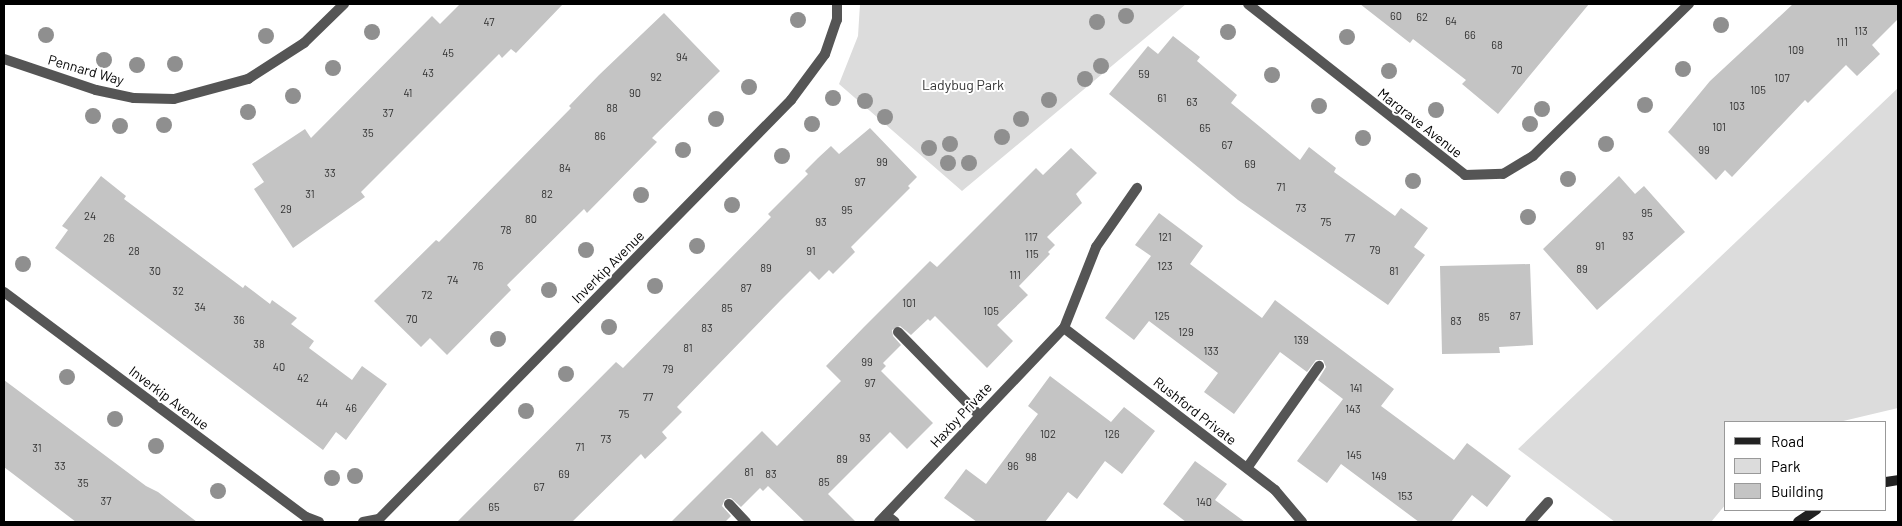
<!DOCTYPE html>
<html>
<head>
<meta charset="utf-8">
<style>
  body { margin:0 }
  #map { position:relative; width:1902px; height:526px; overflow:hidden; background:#fff; font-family:Barlow,sans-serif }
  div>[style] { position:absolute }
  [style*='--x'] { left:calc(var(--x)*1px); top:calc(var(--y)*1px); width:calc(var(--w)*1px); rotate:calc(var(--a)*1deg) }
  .green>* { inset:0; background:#dcdcdc }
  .building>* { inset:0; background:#c4c4c4 }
  .lane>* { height:10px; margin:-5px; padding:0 5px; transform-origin:5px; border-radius:5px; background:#555 }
  .street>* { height:10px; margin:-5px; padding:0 5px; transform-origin:5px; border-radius:5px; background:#555 }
  .secondary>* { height:10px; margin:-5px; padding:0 5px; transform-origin:5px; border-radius:5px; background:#222 }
  .trees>* { width:16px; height:16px; margin:-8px; border-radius:50%; background:#8f8f8f }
  span { translate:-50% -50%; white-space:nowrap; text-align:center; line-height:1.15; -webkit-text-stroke:4px #fff; paint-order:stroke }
  .number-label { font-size:11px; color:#313131 }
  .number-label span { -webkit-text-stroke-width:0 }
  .street-label { font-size:14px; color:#000 }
  .park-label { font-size:14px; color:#333 }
  .frame { position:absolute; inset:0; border:5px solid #000; pointer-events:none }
  .legend { position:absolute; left:1724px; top:421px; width:162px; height:90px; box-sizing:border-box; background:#fff; border:1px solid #999; margin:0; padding:6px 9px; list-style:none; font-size:15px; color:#000 }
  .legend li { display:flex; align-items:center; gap:10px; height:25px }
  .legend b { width:25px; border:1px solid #999 }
</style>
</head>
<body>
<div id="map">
  <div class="green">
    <i style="clip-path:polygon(860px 4px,1186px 4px,962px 191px,839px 84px,858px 36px)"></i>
    <i style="clip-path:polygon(1898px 88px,1898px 408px,1839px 422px,1726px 422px,1726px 504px,1711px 522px,1615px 522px,1518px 449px)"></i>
  </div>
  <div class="building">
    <i style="clip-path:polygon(460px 4px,563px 4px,516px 53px,511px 49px,502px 58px,499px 54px,361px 192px,365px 197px,293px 248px,254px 189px,264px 182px,252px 164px,305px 129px,311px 138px,432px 16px,440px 24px)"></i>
    <i style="clip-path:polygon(1360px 4px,1589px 4px,1498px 114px,1462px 84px,1466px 80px,1413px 39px,1410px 43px)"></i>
    <i style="clip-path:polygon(1793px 4px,1898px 4px,1898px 19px,1872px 45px,1880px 54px,1857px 76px,1846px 65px,1808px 103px,1805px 100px,1732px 177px,1725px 170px,1716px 180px,1668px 132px,1710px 81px)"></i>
    <i style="clip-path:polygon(664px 13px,720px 71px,652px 138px,657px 142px,587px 213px,584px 209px,507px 285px,511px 290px,447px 355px,430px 338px,421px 347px,374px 301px,436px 240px,439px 242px,571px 108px,569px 106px,599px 75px)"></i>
    <i style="clip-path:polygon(1173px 36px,1200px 57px,1197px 61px,1237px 95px,1231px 103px,1300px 160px,1309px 147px,1336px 168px,1334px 172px,1395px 216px,1401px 208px,1428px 228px,1414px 247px,1425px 255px,1388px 305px,1238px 200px,1109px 94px,1148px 46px,1158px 54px)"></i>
    <i style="clip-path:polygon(870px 128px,917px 177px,908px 186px,910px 188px,851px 247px,855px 252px,833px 274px,829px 270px,819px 280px,810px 271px,780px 301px,677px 407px,682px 412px,662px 432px,667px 438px,645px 459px,641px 454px,572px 522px,457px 522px,616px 362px,623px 368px,771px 217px,768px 214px,808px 174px,805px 171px,818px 158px,831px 146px,839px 154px)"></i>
    <i style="clip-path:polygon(1071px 148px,1097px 173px,1076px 194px,1082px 203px,1047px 237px,1055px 245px,1048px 252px,1050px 254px,1019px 286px,1028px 295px,997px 325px,1013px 341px,987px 368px,935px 316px,930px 321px,928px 319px,911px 335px,900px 326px,892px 330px,893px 336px,901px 345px,883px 363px,886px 366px,881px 371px,933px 423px,907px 449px,890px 432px,828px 494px,856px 522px,805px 522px,768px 486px,763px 491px,760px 488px,741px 507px,731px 498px,725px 499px,722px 506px,731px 516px,725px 522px,671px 522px,762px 431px,777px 446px,841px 381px,826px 366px,864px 327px,930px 261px,937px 267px,1036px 168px,1043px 175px)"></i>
    <i style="clip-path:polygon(101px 176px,126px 196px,124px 199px,243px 288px,245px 285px,270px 304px,272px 300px,297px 318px,291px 324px,314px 341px,309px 348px,352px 380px,362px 366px,387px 384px,346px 440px,336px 432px,323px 450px,55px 248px,68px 230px,62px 226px)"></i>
    <i style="clip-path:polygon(1619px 176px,1635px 194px,1644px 186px,1685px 232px,1597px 310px,1543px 249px)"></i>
    <i style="clip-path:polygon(1159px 213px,1203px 246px,1190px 264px,1262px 318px,1275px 300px,1319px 333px,1394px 389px,1381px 406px,1454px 460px,1467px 443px,1511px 476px,1487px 507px,1472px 495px,1451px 522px,1419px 522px,1341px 464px,1327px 483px,1297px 461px,1343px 399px,1318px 380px,1326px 367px,1323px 360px,1316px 360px,1307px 372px,1280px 352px,1234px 414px,1204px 392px,1218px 373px,1149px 321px,1134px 340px,1105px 318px,1151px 256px,1135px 245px)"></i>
    <i style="clip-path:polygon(1530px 264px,1533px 345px,1499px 347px,1500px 353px,1442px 354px,1440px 266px)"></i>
    <i style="clip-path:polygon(1050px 376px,1111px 422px,1124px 407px,1155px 431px,1122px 474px,1105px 461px,1077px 499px,1068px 492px,1045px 522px,977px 522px,944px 498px,966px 469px,986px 484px,1038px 414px,1028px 406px)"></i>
    <i style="clip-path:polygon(4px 380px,146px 486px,158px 492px,197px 522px,76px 522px,4px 467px)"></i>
    <i style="clip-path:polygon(1195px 461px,1227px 484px,1215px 500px,1245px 522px,1186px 522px,1163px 504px)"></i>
  </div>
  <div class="lane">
    <i style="--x:1064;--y:328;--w:87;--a:-68.4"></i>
    <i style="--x:1096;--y:247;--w:72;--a:-55.2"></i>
    <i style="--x:898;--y:332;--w:116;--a:45.7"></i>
    <i style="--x:1247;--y:468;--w:125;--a:-54.8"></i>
    <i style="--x:729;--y:504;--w:25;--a:47"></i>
    <i style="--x:886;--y:515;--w:11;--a:38"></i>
  </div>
  <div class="street">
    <i style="--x:1248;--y:4;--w:276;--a:38.2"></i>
    <i style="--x:1465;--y:175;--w:38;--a:-2"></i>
    <i style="--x:1503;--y:174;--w:35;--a:-31"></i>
    <i style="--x:1533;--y:156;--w:218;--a:-44.3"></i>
    <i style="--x:4;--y:59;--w:97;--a:18.6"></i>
    <i style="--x:96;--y:90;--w:39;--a:12"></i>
    <i style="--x:134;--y:98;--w:40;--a:1.4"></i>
    <i style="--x:174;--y:99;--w:77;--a:-15.1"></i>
    <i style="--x:248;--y:79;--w:67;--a:-32.7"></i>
    <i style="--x:304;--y:43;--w:56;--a:-44.3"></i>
    <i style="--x:4;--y:292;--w:377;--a:36.7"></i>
    <i style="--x:306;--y:517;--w:14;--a:21"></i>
    <i style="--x:363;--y:522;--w:16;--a:-11"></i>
    <i style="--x:379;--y:519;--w:588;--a:-45.48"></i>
    <i style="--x:791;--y:100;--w:57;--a:-53.5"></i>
    <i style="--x:825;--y:54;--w:36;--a:-71"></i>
    <i style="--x:837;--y:20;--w:16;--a:-90"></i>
    <i style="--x:879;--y:522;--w:268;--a:-46.4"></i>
    <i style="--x:1064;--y:328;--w:266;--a:37.5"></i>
    <i style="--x:1275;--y:490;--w:42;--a:49.8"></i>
    <i style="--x:1530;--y:522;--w:27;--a:-48"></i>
  </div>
  <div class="secondary">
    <i style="--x:1886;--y:482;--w:12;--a:-9"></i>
    <i style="--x:1798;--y:522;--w:22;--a:-34"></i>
  </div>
  <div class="trees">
    <i style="left:1126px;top:16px"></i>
    <i style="left:798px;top:20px"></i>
    <i style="left:1097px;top:22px"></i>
    <i style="left:1721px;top:25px"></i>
    <i style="left:372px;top:32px"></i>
    <i style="left:1228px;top:32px"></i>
    <i style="left:46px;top:35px"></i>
    <i style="left:266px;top:36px"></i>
    <i style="left:1347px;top:37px"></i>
    <i style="left:104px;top:60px"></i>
    <i style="left:175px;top:64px"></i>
    <i style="left:137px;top:65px"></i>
    <i style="left:1101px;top:66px"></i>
    <i style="left:333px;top:68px"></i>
    <i style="left:1683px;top:69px"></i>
    <i style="left:1389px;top:71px"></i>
    <i style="left:1272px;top:75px"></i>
    <i style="left:1085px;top:79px"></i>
    <i style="left:749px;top:87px"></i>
    <i style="left:293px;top:96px"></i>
    <i style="left:833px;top:98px"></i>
    <i style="left:1049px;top:100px"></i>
    <i style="left:865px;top:101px"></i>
    <i style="left:1645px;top:105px"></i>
    <i style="left:1319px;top:106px"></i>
    <i style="left:1542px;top:109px"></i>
    <i style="left:1436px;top:110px"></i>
    <i style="left:248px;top:112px"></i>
    <i style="left:93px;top:116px"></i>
    <i style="left:885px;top:117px"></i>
    <i style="left:716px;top:119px"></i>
    <i style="left:1021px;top:119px"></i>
    <i style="left:812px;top:124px"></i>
    <i style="left:1530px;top:124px"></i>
    <i style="left:164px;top:125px"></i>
    <i style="left:120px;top:126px"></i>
    <i style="left:1002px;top:137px"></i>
    <i style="left:1363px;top:138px"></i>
    <i style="left:950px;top:144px"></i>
    <i style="left:1606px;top:144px"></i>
    <i style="left:929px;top:148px"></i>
    <i style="left:683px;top:150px"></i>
    <i style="left:782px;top:156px"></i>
    <i style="left:948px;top:163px"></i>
    <i style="left:969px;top:163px"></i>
    <i style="left:1568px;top:179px"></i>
    <i style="left:1413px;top:181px"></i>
    <i style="left:641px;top:195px"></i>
    <i style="left:732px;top:205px"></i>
    <i style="left:1528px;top:217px"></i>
    <i style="left:697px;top:246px"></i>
    <i style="left:586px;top:250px"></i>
    <i style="left:23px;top:264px"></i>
    <i style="left:655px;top:286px"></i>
    <i style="left:549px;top:290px"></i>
    <i style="left:609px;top:327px"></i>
    <i style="left:498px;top:339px"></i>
    <i style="left:566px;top:374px"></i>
    <i style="left:67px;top:377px"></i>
    <i style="left:526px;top:411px"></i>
    <i style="left:115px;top:419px"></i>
    <i style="left:156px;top:446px"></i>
    <i style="left:355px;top:476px"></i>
    <i style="left:332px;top:478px"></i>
    <i style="left:218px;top:491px"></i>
  </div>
  <div class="number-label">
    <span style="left:1396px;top:16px">60</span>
    <span style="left:1422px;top:17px">62</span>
    <span style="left:1451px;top:21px">64</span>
    <span style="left:489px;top:22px">47</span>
    <span style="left:1861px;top:31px">113</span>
    <span style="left:1470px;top:35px">66</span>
    <span style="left:1842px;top:42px">111</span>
    <span style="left:1497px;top:45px">68</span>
    <span style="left:1796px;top:50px">109</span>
    <span style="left:448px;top:53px">45</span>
    <span style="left:682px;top:57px">94</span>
    <span style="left:1517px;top:70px">70</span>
    <span style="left:428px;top:73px">43</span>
    <span style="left:1144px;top:74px">59</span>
    <span style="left:656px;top:77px">92</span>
    <span style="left:1782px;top:78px">107</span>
    <span style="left:1758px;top:90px">105</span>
    <span style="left:408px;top:93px">41</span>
    <span style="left:635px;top:93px">90</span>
    <span style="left:1162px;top:98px">61</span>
    <span style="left:1192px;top:102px">63</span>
    <span style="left:1737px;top:106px">103</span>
    <span style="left:612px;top:108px">88</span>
    <span style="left:388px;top:113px">37</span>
    <span style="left:1719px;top:127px">101</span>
    <span style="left:1205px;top:128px">65</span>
    <span style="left:368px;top:133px">35</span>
    <span style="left:600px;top:136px">86</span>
    <span style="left:1227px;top:145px">67</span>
    <span style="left:1704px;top:150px">99</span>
    <span style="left:882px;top:162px">99</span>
    <span style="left:1250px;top:164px">69</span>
    <span style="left:565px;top:168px">84</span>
    <span style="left:330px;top:173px">33</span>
    <span style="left:860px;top:182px">97</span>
    <span style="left:1281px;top:187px">71</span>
    <span style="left:310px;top:194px">31</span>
    <span style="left:547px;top:194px">82</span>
    <span style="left:1301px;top:208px">73</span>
    <span style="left:286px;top:209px">29</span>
    <span style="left:847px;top:210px">95</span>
    <span style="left:1647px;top:213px">95</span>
    <span style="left:90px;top:216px">24</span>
    <span style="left:531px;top:219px">80</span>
    <span style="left:821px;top:222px">93</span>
    <span style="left:1326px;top:222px">75</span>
    <span style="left:506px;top:230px">78</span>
    <span style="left:1628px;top:236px">93</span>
    <span style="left:1031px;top:237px">117</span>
    <span style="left:1165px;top:237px">121</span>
    <span style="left:109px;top:238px">26</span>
    <span style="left:1350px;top:238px">77</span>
    <span style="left:1600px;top:246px">91</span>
    <span style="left:1375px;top:250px">79</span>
    <span style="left:134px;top:251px">28</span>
    <span style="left:811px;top:251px">91</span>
    <span style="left:1032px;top:254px">115</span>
    <span style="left:478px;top:266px">76</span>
    <span style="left:1165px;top:266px">123</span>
    <span style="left:766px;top:268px">89</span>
    <span style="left:1582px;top:269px">89</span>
    <span style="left:155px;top:271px">30</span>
    <span style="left:1394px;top:271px">81</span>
    <span style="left:1015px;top:275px">111</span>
    <span style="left:453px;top:280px">74</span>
    <span style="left:746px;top:288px">87</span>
    <span style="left:178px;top:291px">32</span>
    <span style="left:427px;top:295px">72</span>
    <span style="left:909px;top:303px">101</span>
    <span style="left:200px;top:307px">34</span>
    <span style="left:727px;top:308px">85</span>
    <span style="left:991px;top:311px">105</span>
    <span style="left:1162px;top:316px">125</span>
    <span style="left:1515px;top:316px">87</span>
    <span style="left:1484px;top:317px">85</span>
    <span style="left:412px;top:319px">70</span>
    <span style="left:239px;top:320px">36</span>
    <span style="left:1456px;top:321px">83</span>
    <span style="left:707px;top:328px">83</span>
    <span style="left:1186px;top:332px">129</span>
    <span style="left:1301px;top:340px">139</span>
    <span style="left:259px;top:344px">38</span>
    <span style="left:688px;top:348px">81</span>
    <span style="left:1211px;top:351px">133</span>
    <span style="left:867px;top:362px">99</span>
    <span style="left:279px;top:367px">40</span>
    <span style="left:668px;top:369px">79</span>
    <span style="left:303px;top:378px">42</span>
    <span style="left:870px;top:383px">97</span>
    <span style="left:1356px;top:388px">141</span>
    <span style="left:648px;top:397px">77</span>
    <span style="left:322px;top:403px">44</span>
    <span style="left:351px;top:408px">46</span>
    <span style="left:1353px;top:409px">143</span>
    <span style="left:624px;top:414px">75</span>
    <span style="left:1048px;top:434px">102</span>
    <span style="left:1112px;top:434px">126</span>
    <span style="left:865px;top:438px">93</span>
    <span style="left:606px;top:439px">73</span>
    <span style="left:580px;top:447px">71</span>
    <span style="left:37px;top:448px">31</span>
    <span style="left:1354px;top:455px">145</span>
    <span style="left:1031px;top:457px">98</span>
    <span style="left:842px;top:459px">89</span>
    <span style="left:60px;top:466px">33</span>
    <span style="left:1013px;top:466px">96</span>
    <span style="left:749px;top:472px">81</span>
    <span style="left:564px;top:474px">69</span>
    <span style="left:771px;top:474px">83</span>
    <span style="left:1379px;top:476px">149</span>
    <span style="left:824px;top:482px">85</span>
    <span style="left:83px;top:483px">35</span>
    <span style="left:539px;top:487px">67</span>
    <span style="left:1405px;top:496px">153</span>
    <span style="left:106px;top:501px">37</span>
    <span style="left:1204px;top:502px">140</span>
    <span style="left:494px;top:507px">65</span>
  </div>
  <div class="street-label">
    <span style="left:86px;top:70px;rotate:16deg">Pennard Way</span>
    <span style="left:1420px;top:123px;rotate:38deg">Margrave Avenue</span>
    <span style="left:608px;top:267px;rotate:-45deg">Inverkip Avenue</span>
    <span style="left:169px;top:398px;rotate:37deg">Inverkip Avenue</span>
    <span style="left:1195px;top:411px;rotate:38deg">Rushford Private</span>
    <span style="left:961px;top:415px;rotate:-47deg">Haxby Private</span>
  </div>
  <div class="park-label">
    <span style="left:963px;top:85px">Ladybug Park</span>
  </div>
  <div class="frame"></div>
  <ul class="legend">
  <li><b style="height:6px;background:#222"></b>Road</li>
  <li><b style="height:14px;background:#dcdcdc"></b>Park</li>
  <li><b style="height:14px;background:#c4c4c4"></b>Building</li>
  </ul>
</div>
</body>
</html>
